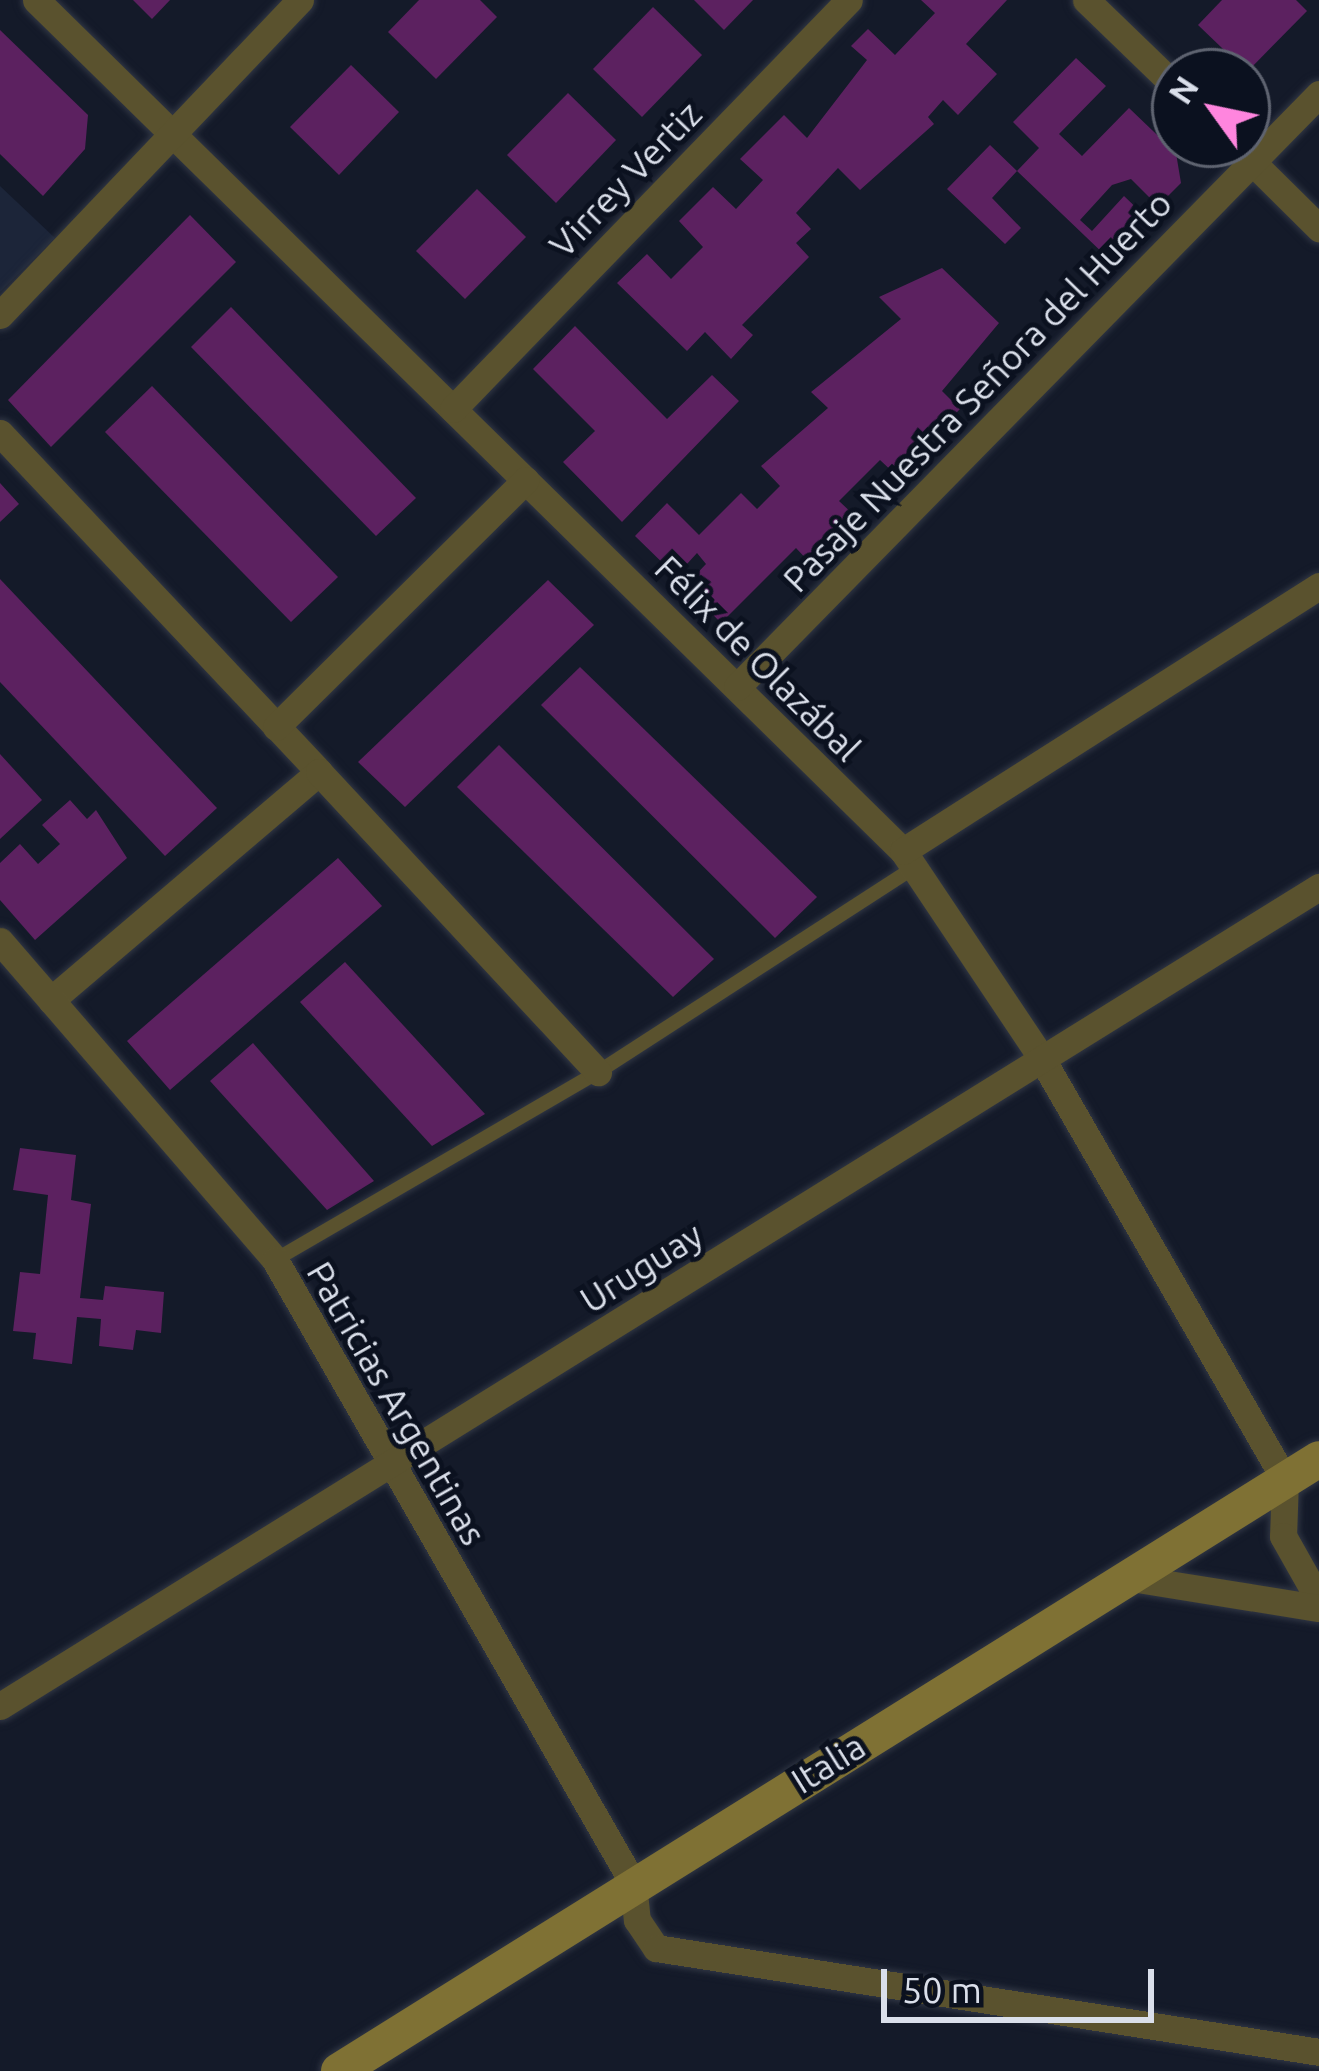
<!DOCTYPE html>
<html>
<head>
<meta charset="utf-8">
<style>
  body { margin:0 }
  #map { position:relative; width:1319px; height:2071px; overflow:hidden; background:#141a29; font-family:Ubuntu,sans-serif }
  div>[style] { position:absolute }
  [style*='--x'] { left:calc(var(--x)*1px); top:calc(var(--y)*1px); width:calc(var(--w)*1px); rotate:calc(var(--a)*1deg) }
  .built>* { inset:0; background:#1c2539 }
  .building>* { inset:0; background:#5c2160 }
  .roads { filter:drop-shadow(0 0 3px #303644) drop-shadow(0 0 3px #303644) }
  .lane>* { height:14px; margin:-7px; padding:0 7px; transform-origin:7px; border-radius:7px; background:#5a522e }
  .street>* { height:27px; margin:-13.5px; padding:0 13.5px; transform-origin:13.5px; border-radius:13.5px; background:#5a522e }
  .secondary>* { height:36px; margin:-18px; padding:0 18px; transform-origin:18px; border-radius:18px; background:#7f7134 }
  span { translate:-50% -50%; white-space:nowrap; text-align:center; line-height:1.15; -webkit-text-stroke:10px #0b111f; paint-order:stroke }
  .street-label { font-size:36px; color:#dadfea }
  .north { position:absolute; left:1151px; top:48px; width:120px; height:120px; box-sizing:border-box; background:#0b111f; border:3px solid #5e6370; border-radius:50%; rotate:303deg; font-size:33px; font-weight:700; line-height:48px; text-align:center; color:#dadfea }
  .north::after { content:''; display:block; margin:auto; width:42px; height:54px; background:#ff85de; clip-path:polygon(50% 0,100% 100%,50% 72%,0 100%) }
  .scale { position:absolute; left:881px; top:1969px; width:273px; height:54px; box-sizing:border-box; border:6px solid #dadfea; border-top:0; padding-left:15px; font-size:36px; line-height:42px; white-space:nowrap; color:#dadfea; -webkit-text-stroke:9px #0b111f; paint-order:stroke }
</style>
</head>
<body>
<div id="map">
  <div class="built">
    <i style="clip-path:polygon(0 186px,55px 238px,0 292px)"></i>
  </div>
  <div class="building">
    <i style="clip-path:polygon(133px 0,170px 0,152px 19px)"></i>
    <i style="clip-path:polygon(419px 0,480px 0,497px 17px,436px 79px,388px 32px)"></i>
    <i style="clip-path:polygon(694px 0,753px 0,724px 30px)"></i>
    <i style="clip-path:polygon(921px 0,1007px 0,966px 44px,997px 74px,958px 115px,943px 100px,928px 117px,934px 124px,860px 190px,838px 168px,796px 213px,811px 229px,796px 243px,809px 257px,742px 325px,753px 335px,731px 359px,705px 332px,687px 351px,617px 283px,647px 254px,671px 279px,703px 247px,679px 221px,713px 187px,736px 209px,763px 180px,740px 159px,784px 115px,807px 138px,867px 60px,851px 46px,868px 29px,895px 55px,935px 13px)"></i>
    <i style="clip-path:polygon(1222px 0,1296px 0,1307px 11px,1247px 72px,1198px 25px)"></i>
    <i style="clip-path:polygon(653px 7px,702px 55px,642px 117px,593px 69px)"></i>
    <i style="clip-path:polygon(0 30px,88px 115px,85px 149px,43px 196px,0 154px)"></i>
    <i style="clip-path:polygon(1076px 58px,1106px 86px,1059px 134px,1082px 156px,1129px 108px,1176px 153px,1181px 183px,1158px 206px,1131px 179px,1112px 185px,1080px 220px,1092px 231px,1124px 196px,1147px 218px,1108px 258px,1017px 171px,1039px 148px,1013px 122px)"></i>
    <i style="clip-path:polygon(351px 65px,399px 112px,339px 175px,290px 127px)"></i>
    <i style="clip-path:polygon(568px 93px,616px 140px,556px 203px,507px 155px)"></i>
    <i style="clip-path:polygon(990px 145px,1017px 171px,992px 198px,1021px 228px,1005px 244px,947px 189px)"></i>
    <i style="clip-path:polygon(477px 189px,526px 237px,465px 299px,416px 251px)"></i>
    <i style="clip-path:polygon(190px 215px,236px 262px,51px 447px,8px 400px)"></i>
    <i style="clip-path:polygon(942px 268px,999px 323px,942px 391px,960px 409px,896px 475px,880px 460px,839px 501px,855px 516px,810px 563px,796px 548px,721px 623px,685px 586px,706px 564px,697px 553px,676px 576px,635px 536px,667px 503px,699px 535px,741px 493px,757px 509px,780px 486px,761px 466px,828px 408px,811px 392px,901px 319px,879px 297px)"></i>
    <i style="clip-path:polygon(231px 307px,416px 498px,376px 536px,191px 347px)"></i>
    <i style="clip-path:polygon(575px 326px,667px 419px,712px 375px,739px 401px,622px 522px,563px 462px,595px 431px,533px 369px)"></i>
    <i style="clip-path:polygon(152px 386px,338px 577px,291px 622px,105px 432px)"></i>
    <i style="clip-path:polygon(0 483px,19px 504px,0 522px)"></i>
    <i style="clip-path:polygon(0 579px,217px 808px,165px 856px,0 682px)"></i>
    <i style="clip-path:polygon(548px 580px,594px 625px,405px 807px,358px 762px)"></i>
    <i style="clip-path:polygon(580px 667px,817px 897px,775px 938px,541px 705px)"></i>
    <i style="clip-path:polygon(499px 745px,714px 959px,673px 997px,457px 787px)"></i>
    <i style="clip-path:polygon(0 754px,42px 800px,0 839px)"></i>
    <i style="clip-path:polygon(70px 800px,87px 819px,96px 810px,127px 858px,35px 940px,0 900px,0 863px,20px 844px,38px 864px,60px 844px,42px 825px)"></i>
    <i style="clip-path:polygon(338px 858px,382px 906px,170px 1090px,127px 1041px)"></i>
    <i style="clip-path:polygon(345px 962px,485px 1114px,432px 1146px,300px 1002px)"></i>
    <i style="clip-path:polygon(253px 1043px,374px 1181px,327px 1210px,210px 1081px)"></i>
    <i style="clip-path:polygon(20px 1148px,76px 1155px,71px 1200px,91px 1204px,80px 1298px,103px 1300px,105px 1286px,164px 1292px,161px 1333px,136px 1330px,133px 1350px,99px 1346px,101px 1319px,77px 1317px,72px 1364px,33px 1359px,36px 1333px,13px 1331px,20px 1272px,40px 1274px,48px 1195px,13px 1190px)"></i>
  </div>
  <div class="roads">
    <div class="lane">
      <i style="--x:275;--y:1260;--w:374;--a:-30.2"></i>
      <i style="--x:598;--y:1072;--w:378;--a:-32.9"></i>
    </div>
    <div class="street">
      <i style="--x:36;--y:0;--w:1215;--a:44.47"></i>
      <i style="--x:903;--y:851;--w:250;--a:56.2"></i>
      <i style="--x:1042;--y:1059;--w:486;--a:60"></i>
      <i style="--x:1285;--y:1480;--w:56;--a:92"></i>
      <i style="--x:1283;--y:1536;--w:73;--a:60.6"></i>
      <i style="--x:1086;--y:0;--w:124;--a:44"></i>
      <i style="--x:1234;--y:144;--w:120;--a:44.7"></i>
      <i style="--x:0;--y:315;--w:435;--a:-46.4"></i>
      <i style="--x:453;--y:409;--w:569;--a:-45.93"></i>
      <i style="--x:0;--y:433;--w:465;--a:46.7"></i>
      <i style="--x:319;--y:772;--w:352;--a:139.6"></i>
      <i style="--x:737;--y:687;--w:831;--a:-45.54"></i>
      <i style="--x:276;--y:727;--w:351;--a:-44.7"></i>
      <i style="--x:319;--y:772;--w:410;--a:47.1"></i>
      <i style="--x:903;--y:851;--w:493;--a:-32.5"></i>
      <i style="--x:0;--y:941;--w:421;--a:49.2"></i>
      <i style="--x:275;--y:1260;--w:719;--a:60.12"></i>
      <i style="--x:633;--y:1883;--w:37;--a:84"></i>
      <i style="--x:637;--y:1920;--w:34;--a:56"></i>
      <i style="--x:656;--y:1948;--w:671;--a:8.91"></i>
      <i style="--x:1131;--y:1578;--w:190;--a:9.1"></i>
      <i style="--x:0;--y:1706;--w:1553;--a:-31.84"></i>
    </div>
    <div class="secondary">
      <i style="--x:339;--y:2071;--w:1155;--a:-31.98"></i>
    </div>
  </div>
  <div class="street-label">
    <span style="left:625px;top:179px;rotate:-46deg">Virrey Vertiz</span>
    <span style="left:977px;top:391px;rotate:-46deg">Pasaje Nuestra Señora del Huerto</span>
    <span style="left:758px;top:658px;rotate:45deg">Félix de Olazábal</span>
    <span style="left:641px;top:1267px;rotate:-32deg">Uruguay</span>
    <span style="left:397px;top:1403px;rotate:60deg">Patricias Argentinas</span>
    <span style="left:828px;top:1763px;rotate:-32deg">Italia</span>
  </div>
  <div class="north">N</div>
  <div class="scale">50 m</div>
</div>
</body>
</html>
